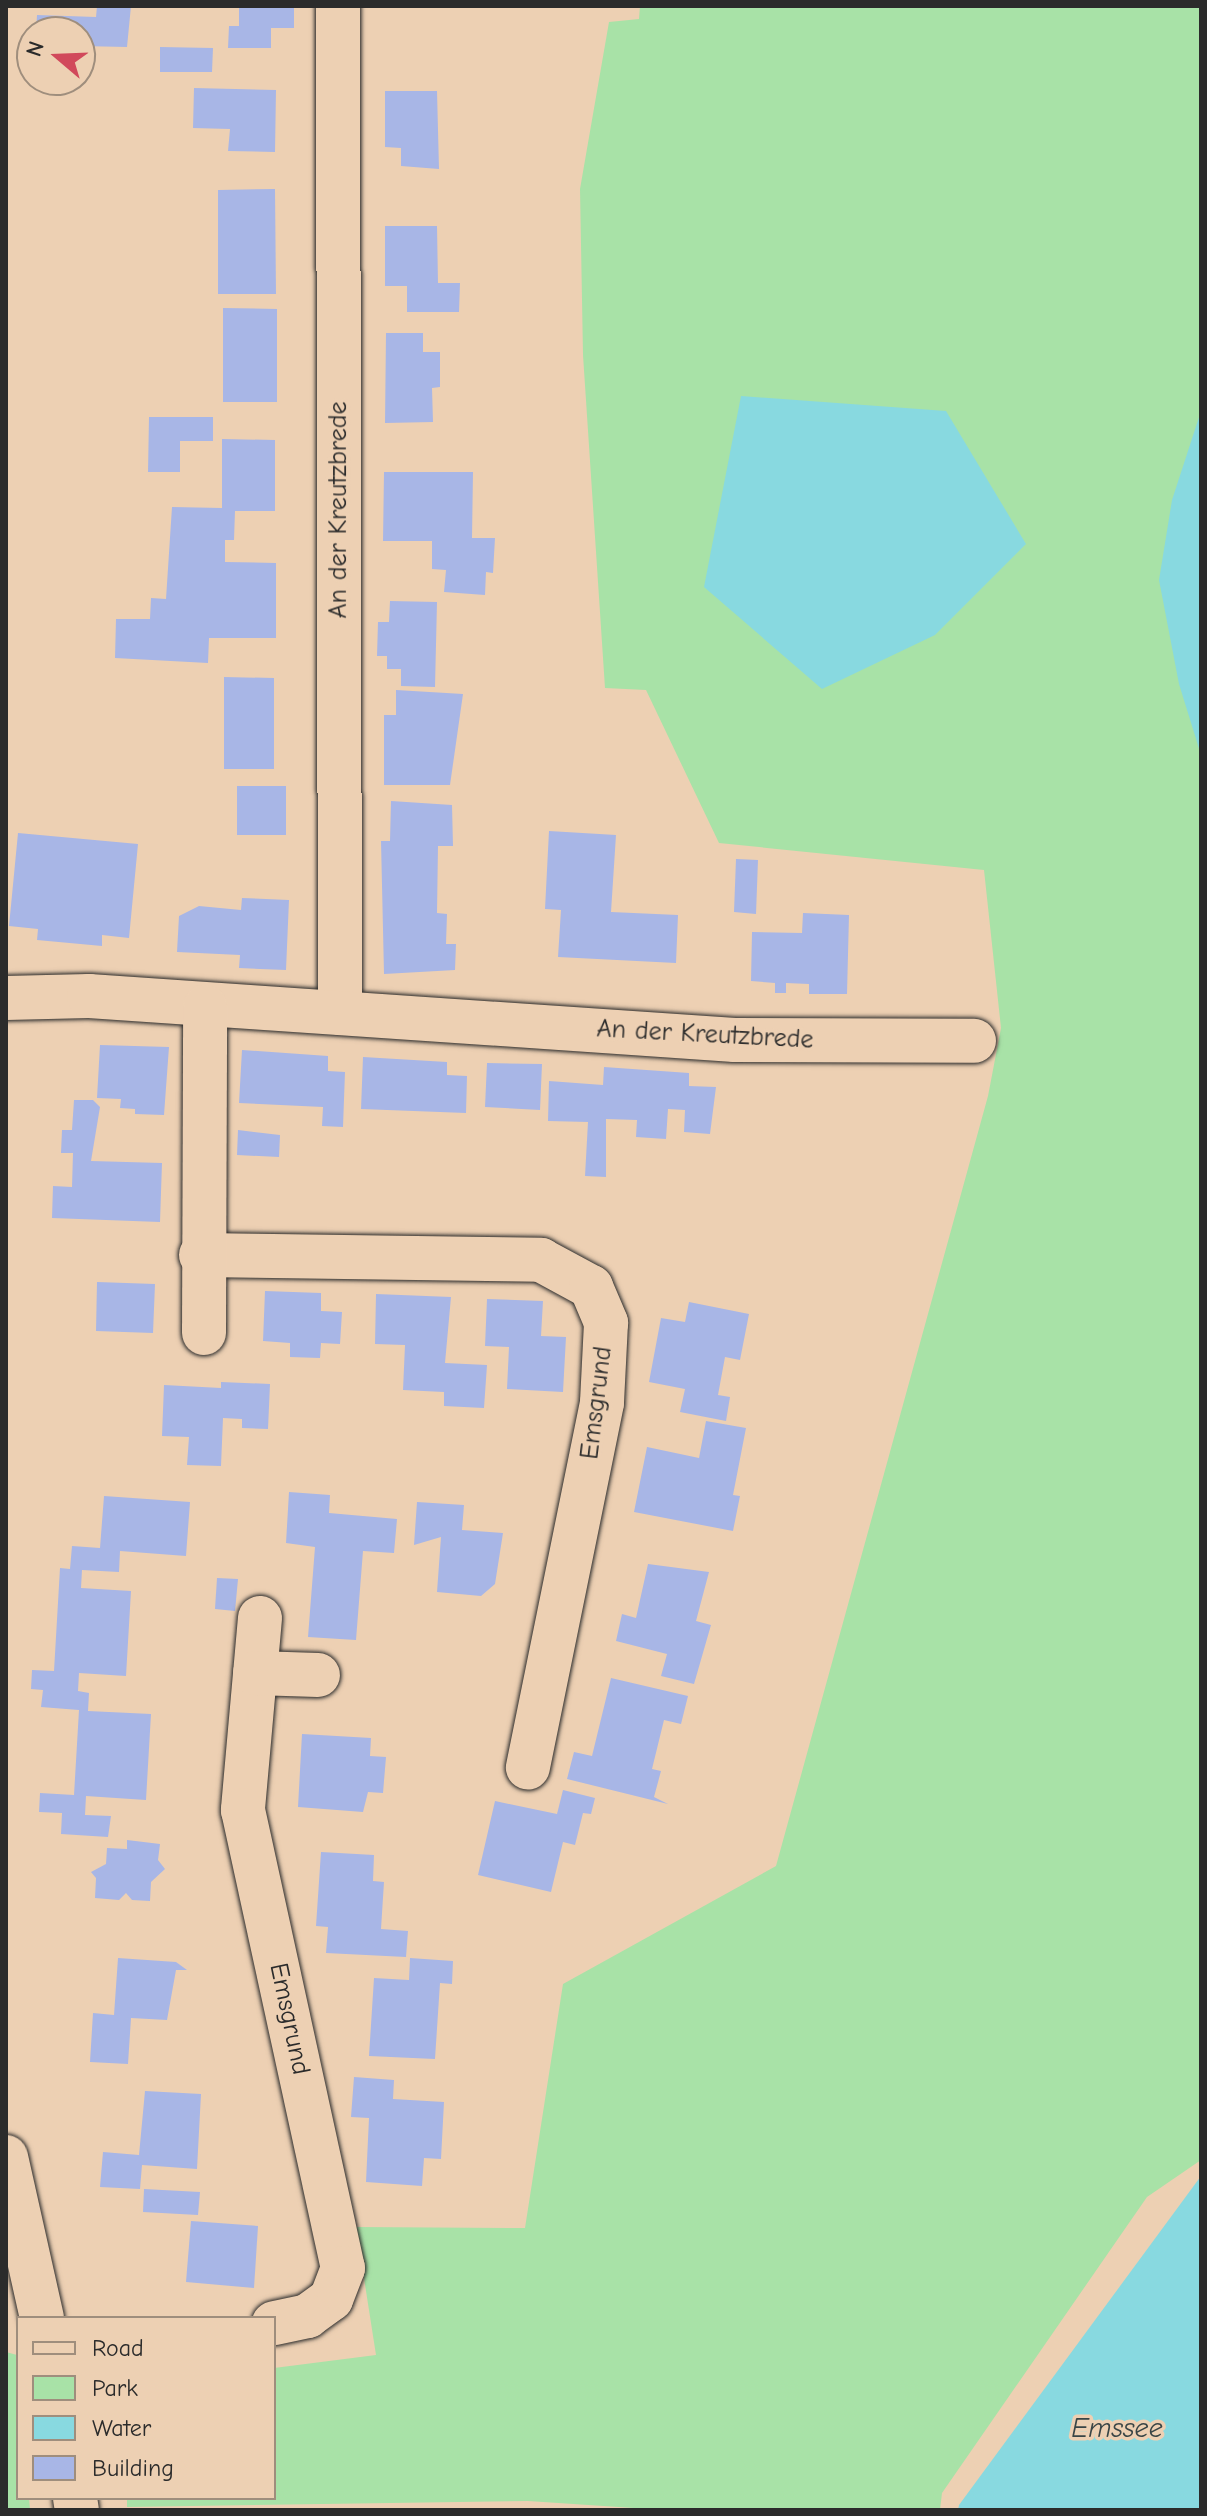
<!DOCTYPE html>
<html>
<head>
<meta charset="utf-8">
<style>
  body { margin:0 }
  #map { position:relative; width:1207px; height:2516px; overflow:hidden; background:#edd0b3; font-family:"Comic Neue",sans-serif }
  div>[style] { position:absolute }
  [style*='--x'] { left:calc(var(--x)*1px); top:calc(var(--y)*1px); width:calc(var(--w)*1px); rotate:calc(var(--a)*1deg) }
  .green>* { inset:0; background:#a8e2a7 }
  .water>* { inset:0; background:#88d9e0 }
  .building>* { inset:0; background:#a8b6e6 }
  .roads { filter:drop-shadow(0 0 2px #2b2b2b) drop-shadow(0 0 2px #2b2b2b) }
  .minor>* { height:44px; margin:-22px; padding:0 22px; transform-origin:22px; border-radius:22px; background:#edd0b3 }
  .tertiary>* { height:44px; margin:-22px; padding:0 22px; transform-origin:22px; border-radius:22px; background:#edd0b3 }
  span { translate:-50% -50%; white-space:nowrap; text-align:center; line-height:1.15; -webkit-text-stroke:7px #edd0b3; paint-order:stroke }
  .street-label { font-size:26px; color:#2b2b2b }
  .water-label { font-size:28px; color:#394546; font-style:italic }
  .frame { position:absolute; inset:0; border:8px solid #2b2b2b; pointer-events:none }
  .legend { position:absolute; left:16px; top:2316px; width:260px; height:184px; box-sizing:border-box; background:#edd0b3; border:2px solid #9f8e7d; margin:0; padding:10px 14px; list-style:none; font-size:24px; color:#2b2b2b }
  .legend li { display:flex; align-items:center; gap:16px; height:40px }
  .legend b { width:40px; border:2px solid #9f8e7d }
  .north { position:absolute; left:16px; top:16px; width:80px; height:80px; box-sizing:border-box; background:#edd0b3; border:2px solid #9f8e7d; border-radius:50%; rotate:289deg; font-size:22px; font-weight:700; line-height:32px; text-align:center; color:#2b2b2b }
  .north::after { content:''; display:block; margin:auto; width:28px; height:36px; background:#d1495b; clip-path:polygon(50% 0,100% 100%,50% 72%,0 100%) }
</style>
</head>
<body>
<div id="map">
  <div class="green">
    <i style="clip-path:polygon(640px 6px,1201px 6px,1201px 2160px,1147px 2197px,942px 2493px,940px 2510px,664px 2510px,528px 2501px,127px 2507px,127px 2498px,274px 2498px,274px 2368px,376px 2355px,356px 2227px,525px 2228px,563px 1984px,776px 1866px,988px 1096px,1001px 1028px,984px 870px,719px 843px,646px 690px,605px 688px,583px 355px,580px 189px,609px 22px,639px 19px)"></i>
    <i style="clip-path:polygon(6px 2352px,17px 2355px,18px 2498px,29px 2498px,30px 2510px,6px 2510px)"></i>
  </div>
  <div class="water">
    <i style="clip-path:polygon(741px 396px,946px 411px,1026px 544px,935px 635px,822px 689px,704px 587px)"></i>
    <i style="clip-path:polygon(1201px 411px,1201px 755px,1179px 684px,1159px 580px,1172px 500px)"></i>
    <i style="clip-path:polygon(1201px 2176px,1201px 2510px,958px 2510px,959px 2505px)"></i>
  </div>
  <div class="building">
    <i style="clip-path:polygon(97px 6px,131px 6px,127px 47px,80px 46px,80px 32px,36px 32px,37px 15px,96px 17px)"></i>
    <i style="clip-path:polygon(239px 6px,294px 6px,294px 28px,271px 28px,271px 48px,228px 48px,229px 26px,239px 26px)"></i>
    <i style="clip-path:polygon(160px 47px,213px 48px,212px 72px,160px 72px)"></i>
    <i style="clip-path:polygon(194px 88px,276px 90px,275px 152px,228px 151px,230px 129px,193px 128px)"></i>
    <i style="clip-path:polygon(385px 91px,437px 91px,439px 169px,401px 166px,401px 148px,385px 147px)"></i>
    <i style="clip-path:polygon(275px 189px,276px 294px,218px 294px,218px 190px)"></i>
    <i style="clip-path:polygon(385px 226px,437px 226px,438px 283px,460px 283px,459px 312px,407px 312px,407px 286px,385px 286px)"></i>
    <i style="clip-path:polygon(223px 308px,277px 309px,277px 402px,223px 402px)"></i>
    <i style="clip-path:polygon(386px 333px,423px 333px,423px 352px,440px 352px,440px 387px,432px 388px,433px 422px,385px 423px)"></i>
    <i style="clip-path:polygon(149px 417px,213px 417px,213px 441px,180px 441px,180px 472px,148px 472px)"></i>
    <i style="clip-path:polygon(222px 439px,275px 440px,275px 511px,235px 511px,234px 540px,225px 540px,225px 562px,276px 563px,276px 638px,209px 638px,208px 663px,115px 658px,116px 619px,150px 619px,151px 598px,166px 599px,172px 507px,222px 508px)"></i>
    <i style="clip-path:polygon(384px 472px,473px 472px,472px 538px,495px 538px,493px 573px,486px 572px,485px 595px,444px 592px,446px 570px,432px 569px,432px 541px,383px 541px)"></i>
    <i style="clip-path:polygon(390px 601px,437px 602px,435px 687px,401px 686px,401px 669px,387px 669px,387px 656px,377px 656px,378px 622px,389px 622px)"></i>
    <i style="clip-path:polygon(224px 677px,274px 678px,274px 769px,224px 769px)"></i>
    <i style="clip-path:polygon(396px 690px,463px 694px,450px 785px,384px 785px,384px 715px,396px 715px)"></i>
    <i style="clip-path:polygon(237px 786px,286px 786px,286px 835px,237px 835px)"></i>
    <i style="clip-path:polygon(391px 801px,452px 805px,453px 846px,438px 846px,437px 913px,447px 914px,446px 944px,456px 944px,455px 970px,384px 974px,381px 841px,390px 841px)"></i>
    <i style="clip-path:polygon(549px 831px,616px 835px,611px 912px,678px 915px,676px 963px,558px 957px,561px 910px,545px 909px)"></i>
    <i style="clip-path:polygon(18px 833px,138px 844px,129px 938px,102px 935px,102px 946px,37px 940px,38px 929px,9px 926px)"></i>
    <i style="clip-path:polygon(736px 859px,758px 860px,756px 914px,734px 912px)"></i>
    <i style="clip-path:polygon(242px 898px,289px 900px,286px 970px,239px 968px,240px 955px,177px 952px,179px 916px,199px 906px,241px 910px)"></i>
    <i style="clip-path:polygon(803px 913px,849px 915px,847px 994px,809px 994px,809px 984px,786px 983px,786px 993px,775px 993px,775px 983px,751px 981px,752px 932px,802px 933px)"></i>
    <i style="clip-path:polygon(100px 1045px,169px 1047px,164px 1115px,135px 1114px,135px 1109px,120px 1108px,121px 1099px,97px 1098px)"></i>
    <i style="clip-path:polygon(242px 1050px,328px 1056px,328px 1071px,345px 1072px,343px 1127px,322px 1126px,323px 1107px,239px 1103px)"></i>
    <i style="clip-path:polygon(363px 1057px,447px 1062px,447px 1075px,467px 1076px,466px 1113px,361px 1109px)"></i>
    <i style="clip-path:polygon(487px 1063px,542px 1064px,540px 1110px,485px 1107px)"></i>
    <i style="clip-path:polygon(604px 1067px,689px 1073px,689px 1086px,716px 1087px,710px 1134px,684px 1132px,685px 1110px,668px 1109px,666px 1139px,636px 1137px,637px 1120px,606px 1119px,606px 1177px,585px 1176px,588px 1122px,548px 1121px,549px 1081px,603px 1085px)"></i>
    <i style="clip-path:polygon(74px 1100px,93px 1100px,100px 1107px,91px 1161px,162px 1163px,160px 1222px,52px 1218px,53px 1186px,72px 1187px,73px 1153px,61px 1153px,62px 1130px,72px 1130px)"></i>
    <i style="clip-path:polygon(238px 1130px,280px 1135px,279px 1157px,237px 1155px)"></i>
    <i style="clip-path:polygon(97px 1282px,155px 1284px,153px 1333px,96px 1331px)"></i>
    <i style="clip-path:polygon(265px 1291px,321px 1293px,321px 1311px,342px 1312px,340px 1344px,321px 1343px,320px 1358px,290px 1357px,290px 1343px,263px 1341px)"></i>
    <i style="clip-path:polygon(376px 1294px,451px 1297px,445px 1363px,487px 1365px,484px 1408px,444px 1406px,444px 1392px,403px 1390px,405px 1345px,375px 1344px)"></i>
    <i style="clip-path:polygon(487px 1299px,543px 1301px,541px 1336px,566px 1337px,563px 1392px,507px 1389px,509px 1347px,485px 1346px)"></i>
    <i style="clip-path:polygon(689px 1302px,749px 1314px,740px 1360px,725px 1357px,718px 1395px,730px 1397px,726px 1421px,680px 1412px,685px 1389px,649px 1382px,661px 1318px,685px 1322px)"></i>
    <i style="clip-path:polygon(221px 1382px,270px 1384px,268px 1429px,242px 1428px,242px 1419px,223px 1418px,221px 1466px,187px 1465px,189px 1437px,162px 1436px,164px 1385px,221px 1388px)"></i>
    <i style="clip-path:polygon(706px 1421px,746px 1428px,733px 1495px,740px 1496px,733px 1531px,634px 1512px,647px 1447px,699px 1458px)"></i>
    <i style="clip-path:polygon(289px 1492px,330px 1495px,329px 1513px,397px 1519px,394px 1553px,363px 1551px,356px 1640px,308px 1637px,315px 1547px,286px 1543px)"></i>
    <i style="clip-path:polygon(104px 1496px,190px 1502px,186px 1556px,120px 1551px,119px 1572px,82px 1570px,81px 1588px,131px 1591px,126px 1676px,79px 1673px,78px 1691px,89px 1693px,88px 1711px,151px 1714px,146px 1800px,86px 1796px,85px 1815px,111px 1816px,108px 1837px,61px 1834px,62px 1813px,39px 1812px,40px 1793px,74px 1795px,79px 1710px,41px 1707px,43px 1690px,31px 1689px,32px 1670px,54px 1671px,60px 1568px,70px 1569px,72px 1546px,100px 1548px)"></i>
    <i style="clip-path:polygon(417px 1502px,464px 1505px,462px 1530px,503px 1533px,495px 1584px,481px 1596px,437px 1592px,441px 1537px,414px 1545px)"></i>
    <i style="clip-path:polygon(648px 1564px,709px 1572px,696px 1621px,711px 1625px,694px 1684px,661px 1676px,667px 1654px,616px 1641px,622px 1614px,636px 1618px)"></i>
    <i style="clip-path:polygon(217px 1578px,238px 1579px,235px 1611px,215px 1609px)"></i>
    <i style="clip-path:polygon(611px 1678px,688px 1696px,681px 1724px,664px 1720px,652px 1769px,661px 1771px,654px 1797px,668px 1804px,567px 1779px,574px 1752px,592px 1756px)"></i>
    <i style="clip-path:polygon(302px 1734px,371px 1738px,370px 1756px,386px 1757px,383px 1793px,368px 1792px,363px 1812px,298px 1807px)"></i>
    <i style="clip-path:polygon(563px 1790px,595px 1798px,591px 1814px,583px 1813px,575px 1845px,563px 1842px,551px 1892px,478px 1875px,495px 1801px,557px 1814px)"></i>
    <i style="clip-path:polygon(127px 1840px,160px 1844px,158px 1860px,165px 1869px,151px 1882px,150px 1901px,132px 1900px,126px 1893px,119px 1900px,95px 1898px,96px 1878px,91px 1872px,106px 1864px,107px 1848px,127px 1849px)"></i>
    <i style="clip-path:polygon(321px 1852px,374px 1855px,373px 1881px,384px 1882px,381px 1929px,408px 1931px,406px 1957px,326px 1953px,328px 1927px,316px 1926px)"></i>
    <i style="clip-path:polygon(118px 1958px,176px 1962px,187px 1970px,176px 1970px,167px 2020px,131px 2018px,128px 2064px,90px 2062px,93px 2013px,114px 2015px)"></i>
    <i style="clip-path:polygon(410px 1958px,453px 1961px,452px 1984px,440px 1983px,435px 2059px,369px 2056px,374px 1978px,409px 1980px)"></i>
    <i style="clip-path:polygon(354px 2077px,394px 2080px,393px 2099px,444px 2102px,441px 2159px,424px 2158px,422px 2186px,366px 2182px,369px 2118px,351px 2117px)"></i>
    <i style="clip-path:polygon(145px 2091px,201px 2094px,197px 2169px,142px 2165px,140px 2189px,100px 2187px,103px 2152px,139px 2155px)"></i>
    <i style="clip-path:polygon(144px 2189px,200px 2192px,198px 2215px,143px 2212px)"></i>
    <i style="clip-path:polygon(191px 2221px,258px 2226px,254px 2288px,186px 2282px)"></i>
  </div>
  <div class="roads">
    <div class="minor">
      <i style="--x:338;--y:6;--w:1007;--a:89.89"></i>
      <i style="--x:6;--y:998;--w:83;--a:-1.4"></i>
      <i style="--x:89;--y:996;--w:647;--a:3.9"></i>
      <i style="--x:735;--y:1040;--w:239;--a:0.2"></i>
      <i style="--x:201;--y:1255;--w:340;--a:0.8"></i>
      <i style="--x:541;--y:1260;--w:57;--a:28.4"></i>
      <i style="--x:591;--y:1287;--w:39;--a:67"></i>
      <i style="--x:606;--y:1323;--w:80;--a:92.9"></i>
      <i style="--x:602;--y:1403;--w:372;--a:101.5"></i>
      <i style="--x:204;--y:1333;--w:326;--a:-89.8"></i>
      <i style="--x:260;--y:1618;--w:193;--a:95.1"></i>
      <i style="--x:243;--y:1810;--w:469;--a:77.7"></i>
      <i style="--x:343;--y:2268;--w:33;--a:111"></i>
      <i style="--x:331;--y:2299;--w:29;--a:144"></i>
      <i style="--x:308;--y:2316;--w:35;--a:168"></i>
      <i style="--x:255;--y:1673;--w:63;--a:1.8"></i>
    </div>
    <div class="tertiary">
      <i style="--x:6;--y:2157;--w:165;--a:77.4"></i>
      <i style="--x:75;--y:2498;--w:12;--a:81"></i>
    </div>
  </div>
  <div class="street-label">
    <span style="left:339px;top:510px;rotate:-90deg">An der Kreutzbrede</span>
    <span style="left:705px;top:1035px;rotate:3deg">An der Kreutzbrede</span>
    <span style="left:597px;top:1403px;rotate:-83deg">Emsgrund</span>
    <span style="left:289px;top:2019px;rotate:78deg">Emsgrund</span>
  </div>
  <div class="water-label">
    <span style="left:1117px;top:2428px">Emssee</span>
  </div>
  <div class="frame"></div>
  <ul class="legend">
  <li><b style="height:10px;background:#edd0b3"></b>Road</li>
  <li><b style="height:22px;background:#a8e2a7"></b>Park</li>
  <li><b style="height:22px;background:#88d9e0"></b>Water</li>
  <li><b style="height:22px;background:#a8b6e6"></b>Building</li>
  </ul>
  <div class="north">N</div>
</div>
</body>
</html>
